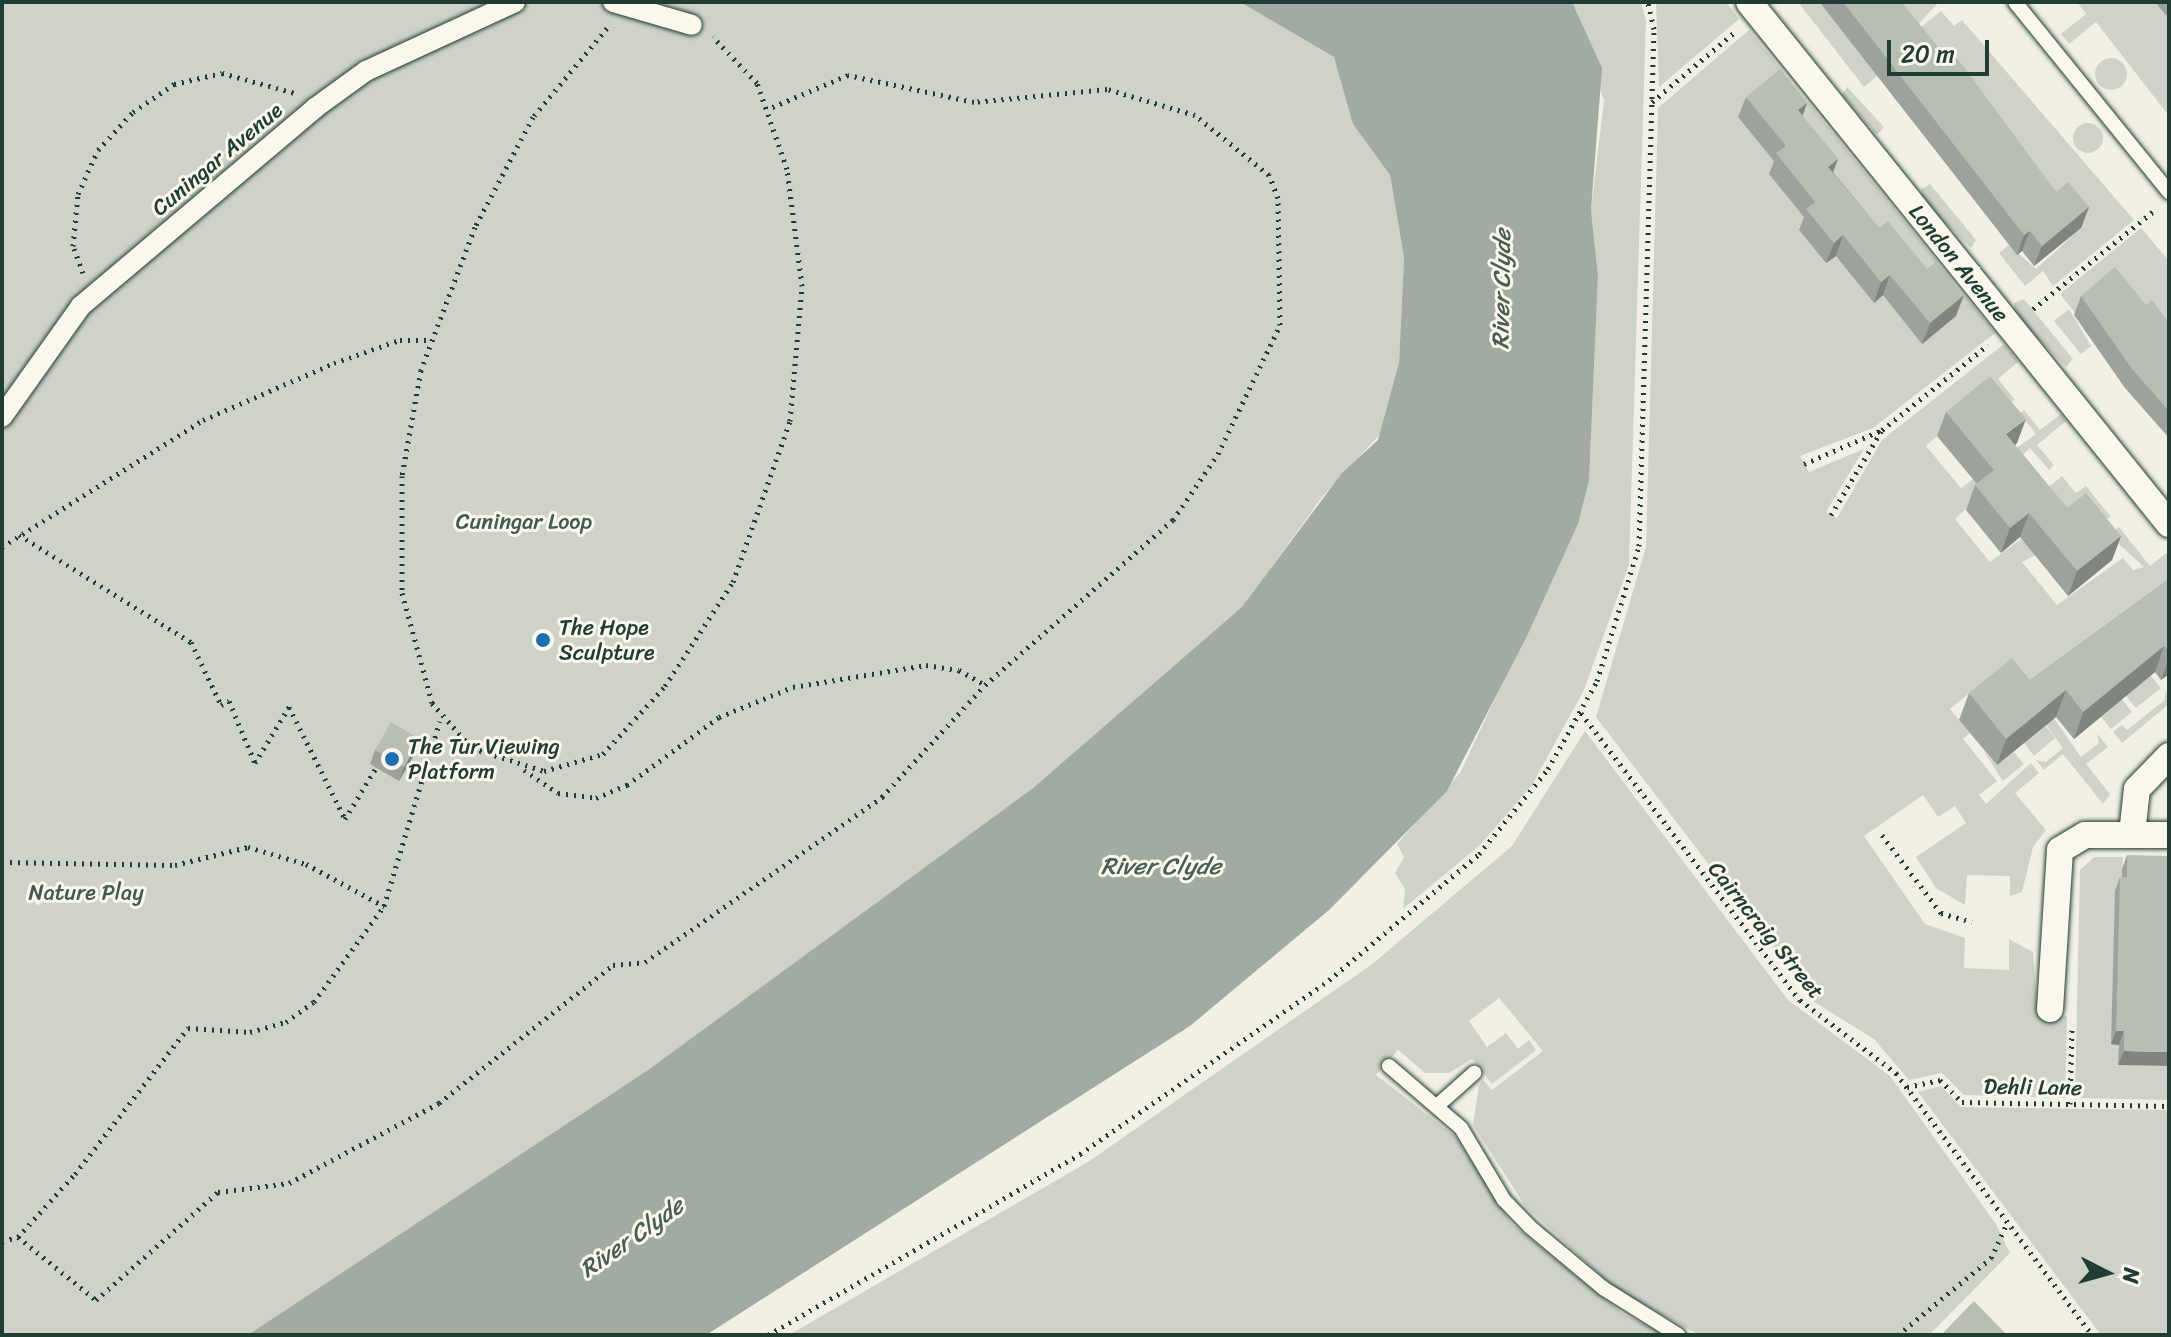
<!DOCTYPE html>
<html>
<head>
<meta charset="utf-8">
<style>
  body { margin:0 }
  #map { position:relative; width:2171px; height:1337px; overflow:hidden; background:#f2f0e5; font-family:Sriracha,sans-serif }
  div>[style] { position:absolute }
  [style*='--x'] { left:calc(var(--x)*1px); top:calc(var(--y)*1px); width:calc(var(--w)*1px); rotate:calc(var(--a)*1deg) }
  .green>* { inset:0; background:#cfd2c8 }
  .round { border-radius:50% }
  .water>* { inset:0; background:#a2aba1 }
  .path>* { height:5px; margin-top:-2.5px; transform-origin:0; background:repeating-linear-gradient(90deg,#1f3d34 0 2px,transparent 0 8px) }
  .roads { filter:drop-shadow(0 0 2px #1f3d34) drop-shadow(0 0 2px #1f3d34) }
  .service>* { height:14px; margin:-7px; padding:0 7px; transform-origin:7px; border-radius:7px; background:#fbf7ec }
  .pedestrian>* { height:20px; margin:-10px; padding:0 10px; transform-origin:10px; border-radius:10px; background:#fbf7ec }
  .minor>* { height:26px; margin:-13px; padding:0 13px; transform-origin:13px; border-radius:13px; background:#fbf7ec }
  .wall>* { inset:0; background:#9da39a }
  .shaded-wall>* { inset:0; background:#80857d }
  .building>* { inset:0; background:#b7beb3 }
  .dots>* { width:22px; height:22px; translate:-50% -50%; box-sizing:border-box; border:4px solid #fbf7ec; border-radius:50% }
  span { translate:-50% -50%; white-space:nowrap; text-align:center; line-height:1.15; -webkit-text-stroke:6px #fbf7ec; paint-order:stroke }
  .street-label { font-size:22px; color:#1f3d34 }
  .park-label { font-size:22px; color:#425b52 }
  .poi-label { font-size:22px; color:#1f3d34 }
  .left { translate:0 -50%; text-align:left }
  .water-label { font-size:24px; color:#465e55; font-style:italic }
  .frame { position:absolute; inset:0; border:4px solid #1f3d34; pointer-events:none }
  .north { position:absolute; left:2067px; top:1233px; width:80px; height:80px; -webkit-text-stroke:6px #fbf7ec; paint-order:stroke; rotate:96deg; font-size:22px; font-weight:700; line-height:32px; text-align:center; color:#1f3d34 }
  .north::after { content:''; display:block; margin:auto; width:28px; height:36px; background:#1f3d34; clip-path:polygon(50% 0,100% 100%,50% 72%,0 100%) }
  .scale { position:absolute; left:1887px; top:40px; width:102px; height:36px; box-sizing:border-box; border:4px solid #1f3d34; border-top:0; padding-left:10px; font-size:24px; line-height:28px; white-space:nowrap; color:#1f3d34; -webkit-text-stroke:6px #fbf7ec; paint-order:stroke }
</style>
</head>
<body>
<div id="map">
  <div class="green">
    <i style="clip-path:polygon(2px 2px,1240px 2px,1334px 57px,1361px 132px,1390px 175px,1404px 258px,1399px 363px,1385px 429px,1322px 497px,1243px 607px,1033px 788px,648px 1070px,275px 1320px,248px 1335px,2px 1335px)"></i>
    <i style="clip-path:polygon(1567px 2px,1641px 2px,1646px 20px,1629px 565px,1584px 690px,1532px 785px,1479px 846px,1403px 909px,1405px 889px,1395px 873px,1404px 857px,1397px 844px,1460px 773px,1578px 524px,1589px 481px,1598px 276px,1591px 210px,1604px 100px)"></i>
    <i style="clip-path:polygon(1656px 2px,1726px 2px,1739px 19px,1659px 87px)"></i>
    <i style="clip-path:polygon(1798px 2px,1939px 2px,1901px 43px,1941px 11px,1954px 26px,1962px 20px,2134px 220px,2053px 286px,2043px 271px,2025px 286px,1999px 253px,2009px 245px,2036px 269px,2081px 228px,1879px 74px,1864px 87px)"></i>
    <i style="clip-path:polygon(2077px 2px,2156px 2px,2169px 19px,2169px 116px,2096px 22px,2069px 44px,2061px 34px,2086px 14px)"></i>
    <i style="clip-path:polygon(1749px 30px,1995px 333px,1873px 428px,1800px 456px,1809px 472px,1864px 449px,1826px 512px,1837px 518px,1882px 440px,2004px 344px,2018px 362px,1998px 379px,2015px 400px,1950px 425px,1926px 446px,1961px 488px,2036px 434px,2022px 416px,2014px 418px,2024px 410px,2040px 430px,2061px 414px,2066px 421px,2037px 445px,2054px 465px,2049px 470px,2030px 448px,1955px 519px,1990px 562px,2062px 509px,2046px 489px,2062px 476px,2076px 493px,2086px 486px,2111px 517px,2022px 562px,2057px 605px,2123px 558px,2133px 570px,2144px 567px,2109px 535px,2119px 527px,2150px 566px,2169px 551px,2169px 601px,2132px 653px,2161px 688px,2136px 708px,2101px 666px,2092px 673px,2072px 649px,2029px 683px,2081px 757px,2099px 743px,2097px 734px,2108px 747px,2086px 764px,2110px 794px,2103px 804px,2063px 754px,2044px 770px,2036px 760px,2046px 762px,2063px 748px,2021px 691px,1993px 674px,1950px 709px,1970px 733px,1963px 739px,1997px 781px,1979px 795px,1986px 804px,2031px 763px,2039px 773px,2015px 793px,2046px 830px,2033px 847px,2022px 892px,2010px 896px,2010px 876px,1967px 875px,1965px 905px,1936px 888px,1916px 857px,1966px 823px,1955px 806px,1938px 817px,1923px 795px,1864px 836px,1925px 924px,1965px 938px,1964px 968px,2009px 970px,2009px 939px,2033px 952px,2037px 1014px,2067px 1016px,2065px 1098px,1964px 1095px,1942px 1073px,1909px 1080px,1874px 1039px,1814px 1002px,1596px 717px,1646px 547px,1658px 108px)"></i>
    <i class="round" style="left:2095px;top:58px;width:32px;height:32px"></i>
    <i style="clip-path:polygon(1847px 87px,1884px 127px,1877px 135px,1842px 95px)"></i>
    <i class="round" style="left:2073px;top:123px;width:30px;height:30px"></i>
    <i style="clip-path:polygon(1930px 184px,1976px 240px,1971px 248px,1922px 200px,1921px 189px)"></i>
    <i style="clip-path:polygon(2141px 228px,2169px 261px,2169px 361px,2076px 314px,2060px 294px)"></i>
    <i style="clip-path:polygon(2024px 299px,2073px 359px,2066px 367px,2015px 315px,2014px 303px)"></i>
    <i style="clip-path:polygon(2069px 309px,2091px 346px,2081px 354px,2054px 321px)"></i>
    <i style="clip-path:polygon(2109px 683px,2132px 712px,2111px 729px,2101px 717px,2116px 704px)"></i>
    <i style="clip-path:polygon(2165px 689px,2169px 704px,2122px 743px,2113px 732px,2122px 725px,2127px 730px,2165px 700px)"></i>
    <i style="clip-path:polygon(2032px 709px,2055px 738px,2034px 756px,2024px 743px,2039px 730px)"></i>
    <i style="clip-path:polygon(1585px 731px,1788px 1000px,1890px 1076px,1996px 1224px,2010px 1253px,1929px 1335px,1699px 1335px,1617px 1290px,1526px 1207px,1473px 1125px,1479px 1085px,1483px 1080px,1492px 1090px,1543px 1051px,1499px 998px,1469px 1021px,1487px 1047px,1506px 1033px,1518px 1049px,1529px 1040px,1536px 1050px,1492px 1084px,1472px 1059px,1449px 1073px,1425px 1073px,1398px 1050px,1376px 1075px,1456px 1137px,1512px 1224px,1623px 1314px,1667px 1335px,789px 1335px,1088px 1162px,1371px 965px,1512px 846px)"></i>
    <i style="clip-path:polygon(1983px 750px,1997px 765px,2014px 752px,2024px 764px,2003px 781px)"></i>
    <i style="clip-path:polygon(2094px 857px,2123px 857px,2112px 1044px,2119px 1045px,2119px 1065px,2169px 1066px,2169px 1100px,2075px 1098px,2080px 870px)"></i>
    <i style="clip-path:polygon(1941px 1086px,1961px 1107px,2169px 1110px,2169px 1335px,2101px 1335px,1918px 1092px)"></i>
  </div>
  <div class="water">
    <i style="clip-path:polygon(1240px 2px,1572px 2px,1602px 68px,1591px 210px,1598px 276px,1589px 481px,1578px 524px,1527px 636px,1447px 791px,1329px 910px,1190px 1026px,706px 1335px,248px 1335px,648px 1070px,1033px 788px,1242px 607px,1342px 473px,1378px 440px,1399px 363px,1404px 258px,1390px 175px,1353px 124px,1334px 57px)"></i>
  </div>
  <div class="path">
    <i style="--x:607;--y:28;--w:116;--a:129.7"></i>
    <i style="--x:533;--y:117;--w:124;--a:117.8"></i>
    <i style="--x:475;--y:227;--w:153;--a:110.7"></i>
    <i style="--x:421;--y:370;--w:108;--a:100.2"></i>
    <i style="--x:402;--y:476;--w:117;--a:90"></i>
    <i style="--x:402;--y:593;--w:114;--a:74.7"></i>
    <i style="--x:432;--y:703;--w:60;--a:48.4"></i>
    <i style="--x:472;--y:748;--w:76;--a:17.7"></i>
    <i style="--x:544;--y:771;--w:61;--a:-16.1"></i>
    <i style="--x:603;--y:754;--w:92;--a:-47.6"></i>
    <i style="--x:665;--y:686;--w:124;--a:-56.8"></i>
    <i style="--x:733;--y:582;--w:171;--a:-70.5"></i>
    <i style="--x:790;--y:421;--w:136;--a:-84.9"></i>
    <i style="--x:802;--y:286;--w:118;--a:-97.3"></i>
    <i style="--x:787;--y:169;--w:91;--a:-109.2"></i>
    <i style="--x:757;--y:83;--w:64;--a:-133.7"></i>
    <i style="--x:1652;--y:102;--w:110;--a:-40.2"></i>
    <i style="--x:83;--y:273;--w:29;--a:-110"></i>
    <i style="--x:73;--y:246;--w:52;--a:-84.5"></i>
    <i style="--x:78;--y:194;--w:48;--a:-65.6"></i>
    <i style="--x:98;--y:150;--w:52;--a:-47.4"></i>
    <i style="--x:133;--y:112;--w:50;--a:-34.3"></i>
    <i style="--x:174;--y:84;--w:49;--a:-12.9"></i>
    <i style="--x:222;--y:73;--w:76;--a:15.3"></i>
    <i style="--x:2033;--y:309;--w:159;--a:-39.1"></i>
    <i style="--x:1804;--y:464;--w:85;--a:-23.6"></i>
    <i style="--x:1882;--y:430;--w:136;--a:-38.7"></i>
    <i style="--x:1831;--y:515;--w:99;--a:-59"></i>
    <i style="--x:19;--y:535;--w:203;--a:31.9"></i>
    <i style="--x:191;--y:642;--w:70;--a:64.5"></i>
    <i style="--x:221;--y:705;--w:9;--a:-27"></i>
    <i style="--x:229;--y:701;--w:67;--a:67.2"></i>
    <i style="--x:255;--y:763;--w:66;--a:-58.7"></i>
    <i style="--x:289;--y:707;--w:125;--a:63.4"></i>
    <i style="--x:345;--y:819;--w:60;--a:-58.7"></i>
    <i style="--x:2;--y:547;--w:238;--a:-32.3"></i>
    <i style="--x:203;--y:420;--w:143;--a:-23.5"></i>
    <i style="--x:334;--y:363;--w:70;--a:-19.2"></i>
    <i style="--x:400;--y:340;--w:31;--a:0"></i>
    <i style="--x:1581;--y:713;--w:361;--a:52.7"></i>
    <i style="--x:1800;--y:1000;--w:121;--a:37.2"></i>
    <i style="--x:1896;--y:1073;--w:327;--a:53.2"></i>
    <i style="--x:524;--y:770;--w:41;--a:34.1"></i>
    <i style="--x:558;--y:793;--w:38;--a:7"></i>
    <i style="--x:596;--y:798;--w:34;--a:-23"></i>
    <i style="--x:627;--y:785;--w:114;--a:-36.5"></i>
    <i style="--x:719;--y:717;--w:80;--a:-22.1"></i>
    <i style="--x:793;--y:687;--w:135;--a:-9.4"></i>
    <i style="--x:926;--y:665;--w:33;--a:9"></i>
    <i style="--x:959;--y:670;--w:30;--a:30"></i>
    <i style="--x:1882;--y:835;--w:98;--a:52.9"></i>
    <i style="--x:1941;--y:913;--w:32;--a:16"></i>
    <i style="--x:2;--y:862;--w:173;--a:1"></i>
    <i style="--x:175;--y:865;--w:75;--a:-13.9"></i>
    <i style="--x:248;--y:847;--w:60;--a:16.3"></i>
    <i style="--x:306;--y:864;--w:89;--a:28.3"></i>
    <i style="--x:1907;--y:1087;--w:34;--a:-12"></i>
    <i style="--x:1940;--y:1080;--w:31;--a:45"></i>
    <i style="--x:1962;--y:1102;--w:207;--a:1.1"></i>
    <i style="--x:2070;--y:1104;--w:74;--a:-88.5"></i>
    <i style="--x:18;--y:1237;--w:100;--a:38.9"></i>
    <i style="--x:96;--y:1300;--w:163;--a:-41.5"></i>
    <i style="--x:218;--y:1192;--w:72;--a:-7.2"></i>
    <i style="--x:289;--y:1183;--w:170;--a:-28.1"></i>
    <i style="--x:439;--y:1103;--w:222;--a:-38.4"></i>
    <i style="--x:613;--y:965;--w:32;--a:-5"></i>
    <i style="--x:645;--y:962;--w:289;--a:-34.8"></i>
    <i style="--x:882;--y:797;--w:152;--a:-47.4"></i>
    <i style="--x:985;--y:685;--w:250;--a:-41.3"></i>
    <i style="--x:1173;--y:520;--w:80;--a:-55.7"></i>
    <i style="--x:1218;--y:454;--w:143;--a:-64.3"></i>
    <i style="--x:1280;--y:325;--w:127;--a:-90.9"></i>
    <i style="--x:1278;--y:198;--w:25;--a:-111"></i>
    <i style="--x:1269;--y:175;--w:95;--a:-141"></i>
    <i style="--x:1195;--y:115;--w:92;--a:-163.5"></i>
    <i style="--x:1107;--y:89;--w:134;--a:174.4"></i>
    <i style="--x:974;--y:102;--w:129;--a:-167.9"></i>
    <i style="--x:848;--y:75;--w:85;--a:157.1"></i>
    <i style="--x:2;--y:1241;--w:16;--a:-14"></i>
    <i style="--x:18;--y:1237;--w:85;--a:-47.9"></i>
    <i style="--x:75;--y:1174;--w:185;--a:-52.3"></i>
    <i style="--x:188;--y:1028;--w:62;--a:3.7"></i>
    <i style="--x:250;--y:1032;--w:37;--a:-16"></i>
    <i style="--x:286;--y:1022;--w:34;--a:-36"></i>
    <i style="--x:314;--y:1002;--w:119;--a:-53.9"></i>
    <i style="--x:384;--y:906;--w:193;--a:-73.2"></i>
    <i style="--x:768;--y:1335;--w:361;--a:-30.1"></i>
    <i style="--x:1080;--y:1154;--w:304;--a:-34.9"></i>
    <i style="--x:1329;--y:980;--w:196;--a:-40"></i>
    <i style="--x:1479;--y:854;--w:109;--a:-50.9"></i>
    <i style="--x:1548;--y:769;--w:101;--a:-60.9"></i>
    <i style="--x:1597;--y:681;--w:141;--a:-72.7"></i>
    <i style="--x:1639;--y:546;--w:517;--a:-88.34"></i>
    <i style="--x:1654;--y:29;--w:28;--a:-103"></i>
    <i style="--x:1898;--y:1335;--w:121;--a:-39.6"></i>
    <i style="--x:1991;--y:1258;--w:35;--a:-65"></i>
  </div>
  <div class="roads">
    <div class="service">
      <i style="--x:2015;--y:2;--w:245;--a:51"></i>
      <i style="--x:1389;--y:1066;--w:95;--a:40.7"></i>
      <i style="--x:1461;--y:1128;--w:84;--a:59.2"></i>
      <i style="--x:1504;--y:1200;--w:37;--a:46"></i>
      <i style="--x:1530;--y:1227;--w:95;--a:39.9"></i>
      <i style="--x:1603;--y:1288;--w:89;--a:32.1"></i>
      <i style="--x:1437;--y:1106;--w:50;--a:-41.7"></i>
    </div>
    <div class="pedestrian">
      <i style="--x:613;--y:2;--w:82;--a:16.2"></i>
      <i style="--x:2;--y:417;--w:136;--a:-54.6"></i>
      <i style="--x:81;--y:306;--w:307;--a:-40.2"></i>
      <i style="--x:315;--y:108;--w:63;--a:-36"></i>
      <i style="--x:366;--y:71;--w:164;--a:-24.8"></i>
    </div>
    <div class="minor">
      <i style="--x:1749;--y:2;--w:670;--a:51.18"></i>
      <i style="--x:2132;--y:834;--w:45;--a:-83.7"></i>
      <i style="--x:2137;--y:789;--w:46;--a:-45.9"></i>
      <i style="--x:2050;--y:1009;--w:159;--a:-86.4"></i>
      <i style="--x:2060;--y:850;--w:29;--a:-31"></i>
      <i style="--x:2085;--y:835;--w:84;--a:0"></i>
    </div>
  </div>
  <div class="wall">
    <i style="clip-path:polygon(1822px 2px,1901px 2px,2056px 192px,2089px 207px,2081px 228px,2034px 266px,2022px 251px,2017px 255px,1821px 4px)"></i>
    <i style="clip-path:polygon(2155px 2px,2169px 2px,2169px 19px)"></i>
    <i style="clip-path:polygon(1746px 97px,1807px 103px,1802px 116px,1838px 159px,1833px 172px,1879px 228px,1956px 316px,1922px 344px,1883px 295px,1874px 303px,1836px 256px,1826px 263px,1799px 230px,1804px 217px,1769px 174px,1774px 161px,1738px 117px)"></i>
    <i style="clip-path:polygon(2081px 296px,2146px 305px,2169px 323px,2169px 438px,2125px 388px,2074px 315px)"></i>
    <i style="clip-path:polygon(1946px 412px,2017px 443px,2015px 445px,2067px 508px,2121px 536px,2112px 560px,2068px 596px,2020px 537px,2001px 553px,1966px 510px,1975px 485px,1977px 484px,1937px 436px)"></i>
    <i style="clip-path:polygon(2169px 579px,2169px 674px,2161px 680px,2155px 672px,2074px 739px,2056px 717px,1997px 765px,1959px 720px,1969px 693px,2030px 680px)"></i>
    <i style="clip-path:polygon(420px 739px,415px 753px,399px 781px,370px 764px,375px 750px)"></i>
    <i style="clip-path:polygon(2127px 855px,2169px 1012px,2118px 1065px,2119px 1045px,2111px 1044px,2115px 891px,2120px 877px,2122px 877px,2122px 869px)"></i>
  </div>
  <div class="shaded-wall">
    <i style="clip-path:polygon(1807px 103px,1800px 123px,1798px 110px)"></i>
    <i style="clip-path:polygon(1838px 159px,1830px 180px,1828px 167px)"></i>
    <i style="clip-path:polygon(2089px 207px,2081px 228px,2034px 266px,2042px 246px)"></i>
    <i style="clip-path:polygon(2030px 231px,2022px 251px,2017px 255px,2024px 235px)"></i>
    <i style="clip-path:polygon(1843px 235px,1836px 256px,1826px 263px,1834px 243px)"></i>
    <i style="clip-path:polygon(1890px 275px,1883px 295px,1874px 303px,1881px 282px)"></i>
    <i style="clip-path:polygon(1964px 295px,1956px 316px,1922px 344px,1930px 323px)"></i>
    <i style="clip-path:polygon(2026px 419px,2017px 443px,1997px 459px,2006px 434px)"></i>
    <i style="clip-path:polygon(2029px 513px,2020px 537px,2001px 553px,2010px 528px)"></i>
    <i style="clip-path:polygon(2121px 536px,2112px 560px,2068px 596px,2077px 571px)"></i>
    <i style="clip-path:polygon(2164px 646px,2155px 672px,2074px 739px,2083px 712px)"></i>
    <i style="clip-path:polygon(2169px 659px,2169px 674px,2161px 680px)"></i>
    <i style="clip-path:polygon(2066px 690px,2056px 717px,1997px 765px,2006px 739px)"></i>
    <i style="clip-path:polygon(420px 739px,415px 753px,399px 781px,404px 767px)"></i>
    <i style="clip-path:polygon(2116px 1031px,2124px 1031px,2119px 1045px,2111px 1044px)"></i>
    <i style="clip-path:polygon(2124px 1051px,2169px 1052px,2169px 1066px,2118px 1065px)"></i>
  </div>
  <div class="building">
    <i style="clip-path:polygon(1843px 2px,1901px 2px,1948px 59px,1953px 54px,1964px 67px,2056px 192px,2068px 182px,2089px 207px,2042px 246px,2030px 231px,2024px 235px)"></i>
    <i style="clip-path:polygon(1780px 69px,1807px 103px,1798px 110px,1838px 159px,1828px 167px,1879px 228px,1888px 221px,1927px 269px,1936px 262px,1964px 295px,1930px 323px,1890px 275px,1881px 282px,1843px 235px,1834px 243px,1806px 209px,1815px 202px,1776px 153px,1786px 146px,1746px 97px)"></i>
    <i style="clip-path:polygon(2115px 267px,2146px 305px,2152px 300px,2169px 323px,2169px 411px,2132px 369px,2081px 296px)"></i>
    <i style="clip-path:polygon(1990px 376px,2026px 419px,2006px 434px,2067px 508px,2086px 493px,2121px 536px,2077px 571px,2029px 513px,2010px 528px,1975px 485px,1994px 470px,1946px 412px)"></i>
    <i style="clip-path:polygon(2169px 579px,2169px 651px,2164px 646px,2083px 712px,2066px 690px,2006px 739px,1969px 693px,2012px 658px,2030px 680px)"></i>
    <i style="clip-path:polygon(391px 722px,420px 739px,404px 767px,375px 750px)"></i>
    <i style="clip-path:polygon(2127px 855px,2169px 856px,2169px 1052px,2124px 1051px,2124px 1031px,2116px 1031px,2120px 877px,2127px 877px)"></i>
    <i style="clip-path:polygon(1974px 1301px,2007px 1335px,1941px 1335px)"></i>
  </div>
  <div class="dots">
    <i style="left:543px;top:640px;background:#1f6fb2"></i>
    <i style="left:392px;top:759px;background:#1f6fb2"></i>
  </div>
  <div class="street-label">
    <span style="left:217px;top:159px;rotate:-40deg">Cuningar Avenue</span>
    <span style="left:1959px;top:263px;rotate:51deg">London Avenue</span>
    <span style="left:1766px;top:930px;rotate:51deg">Cairncraig Street</span>
    <span style="left:2033px;top:1087px;rotate:1deg">Dehli Lane</span>
  </div>
  <div class="park-label">
    <span style="left:524px;top:522px">Cuningar Loop</span>
    <span style="left:86px;top:893px">Nature Play</span>
  </div>
  <div class="poi-label">
    <span class="left" style="left:559px;top:640px">The Hope<br>Sculpture</span>
    <span class="left" style="left:408px;top:759px">The Tur Viewing<br>Platform</span>
  </div>
  <div class="water-label">
    <span style="left:1502px;top:289px;rotate:-89deg">River Clyde</span>
    <span style="left:1161px;top:867px">River Clyde</span>
    <span style="left:632px;top:1238px;rotate:-35deg">River Clyde</span>
  </div>
  <div class="frame"></div>
  <div class="north">N</div>
  <div class="scale">20 m</div>
</div>
</body>
</html>
